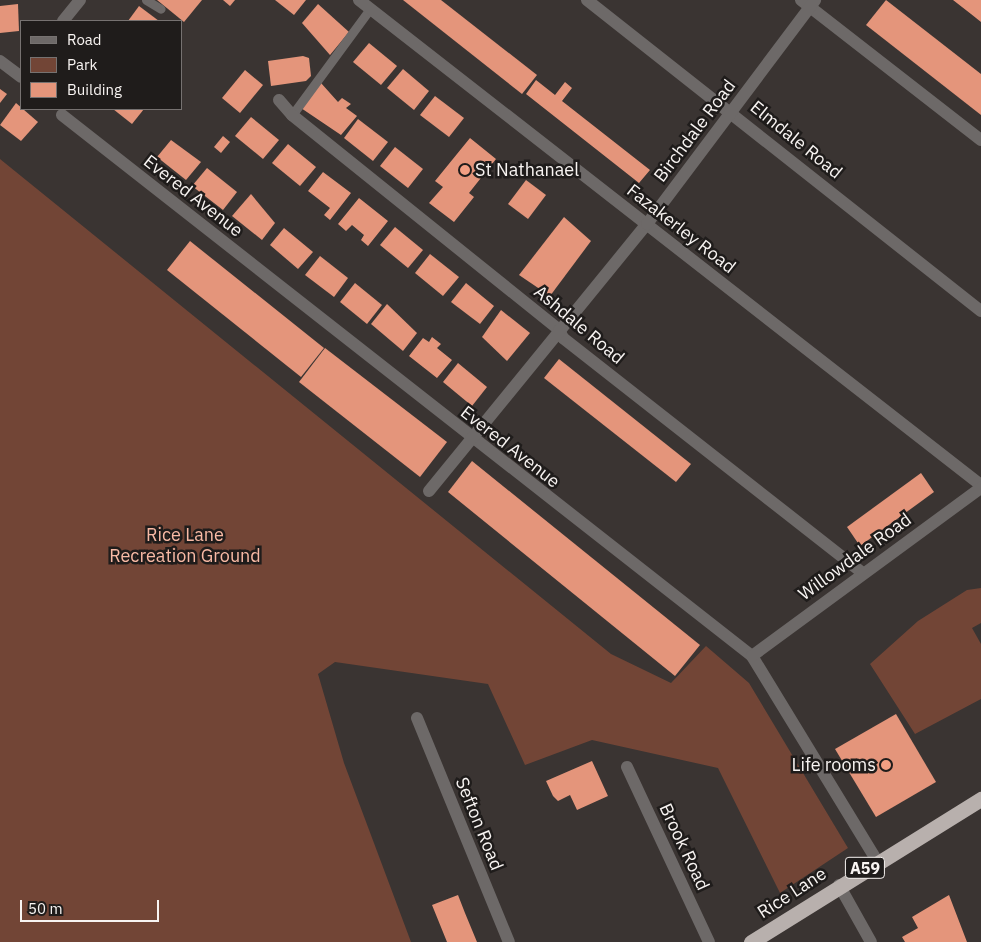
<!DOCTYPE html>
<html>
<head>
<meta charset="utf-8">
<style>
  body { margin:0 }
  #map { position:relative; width:981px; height:942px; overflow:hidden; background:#3a3432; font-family:"IBM Plex Sans",sans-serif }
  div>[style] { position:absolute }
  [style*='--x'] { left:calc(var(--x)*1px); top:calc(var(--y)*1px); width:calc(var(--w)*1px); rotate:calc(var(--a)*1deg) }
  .green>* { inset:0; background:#724536 }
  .building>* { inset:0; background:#e4957b }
  .lane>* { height:9px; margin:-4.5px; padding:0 4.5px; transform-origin:4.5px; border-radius:4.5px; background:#6d6968 }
  .street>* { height:12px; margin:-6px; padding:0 6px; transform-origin:6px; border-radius:6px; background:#6d6968 }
  .highway>* { height:15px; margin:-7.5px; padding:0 7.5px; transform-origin:7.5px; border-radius:7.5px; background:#b8b0ad }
  .dots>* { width:14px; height:14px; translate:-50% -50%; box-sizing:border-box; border:2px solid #1f1c1b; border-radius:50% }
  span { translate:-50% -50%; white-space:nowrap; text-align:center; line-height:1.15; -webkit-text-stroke:5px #1f1c1b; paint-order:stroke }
  .shield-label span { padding:1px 4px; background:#1f1c1b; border:1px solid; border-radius:4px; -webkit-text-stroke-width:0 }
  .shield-label { font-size:16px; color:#f8f4f2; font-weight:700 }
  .street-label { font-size:18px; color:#f8f4f2 }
  .poi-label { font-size:18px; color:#f8f4f2 }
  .left { translate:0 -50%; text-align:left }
  .right { translate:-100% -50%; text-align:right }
  .park-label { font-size:18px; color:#f9baa5 }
  .legend { position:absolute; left:20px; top:20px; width:162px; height:90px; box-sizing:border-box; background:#1f1c1b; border:1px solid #767271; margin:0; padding:6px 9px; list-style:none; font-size:15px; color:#f8f4f2 }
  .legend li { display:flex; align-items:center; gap:10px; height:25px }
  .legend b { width:25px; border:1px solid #767271 }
  .scale { position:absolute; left:20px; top:900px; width:139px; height:22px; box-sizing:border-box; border:2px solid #f8f4f2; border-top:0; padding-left:6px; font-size:15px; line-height:18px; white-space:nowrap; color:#f8f4f2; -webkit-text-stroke:4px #1f1c1b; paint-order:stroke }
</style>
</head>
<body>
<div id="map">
  <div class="green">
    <i style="clip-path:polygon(0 159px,611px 654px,671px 683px,706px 646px,749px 683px,848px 848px,780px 893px,718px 768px,592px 740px,525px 765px,488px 684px,335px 662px,318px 674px,344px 763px,411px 942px,0 942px)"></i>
    <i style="clip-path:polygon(981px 588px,981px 623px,972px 628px,981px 644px,981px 699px,915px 734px,870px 664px,918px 621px,967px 590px)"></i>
  </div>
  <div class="building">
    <i style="clip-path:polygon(157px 0,202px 0,184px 22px)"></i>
    <i style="clip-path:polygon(223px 0,235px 0,230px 6px)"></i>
    <i style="clip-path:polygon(275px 0,306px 0,294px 15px)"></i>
    <i style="clip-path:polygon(403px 0,441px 0,537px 75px,522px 94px)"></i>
    <i style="clip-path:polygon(886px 0,981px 74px,981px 115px,866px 25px)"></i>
    <i style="clip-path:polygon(953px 0,981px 0,981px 22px,971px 14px)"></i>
    <i style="clip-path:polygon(18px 4px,19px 31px,0 33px,0 6px)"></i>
    <i style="clip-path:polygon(318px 4px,349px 32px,330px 55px,302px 23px)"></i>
    <i style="clip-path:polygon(139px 6px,159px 21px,128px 21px)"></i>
    <i style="clip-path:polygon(369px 43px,397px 66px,381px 85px,353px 62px)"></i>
    <i style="clip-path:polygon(303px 56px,309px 58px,311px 76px,306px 81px,271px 86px,268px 61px)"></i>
    <i style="clip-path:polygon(403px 69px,429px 91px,414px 110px,387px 88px)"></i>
    <i style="clip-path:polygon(245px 70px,263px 85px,240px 113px,222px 98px)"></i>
    <i style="clip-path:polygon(536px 80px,555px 95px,565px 82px,572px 88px,562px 101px,650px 170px,639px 183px,526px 94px)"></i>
    <i style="clip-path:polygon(321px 83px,338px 102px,342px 98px,351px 104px,346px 108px,357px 116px,341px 135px,301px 108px)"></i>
    <i style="clip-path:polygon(0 89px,7px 94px,0 103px)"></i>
    <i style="clip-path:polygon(435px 96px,464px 118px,449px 137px,420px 115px)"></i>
    <i style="clip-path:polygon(16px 103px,38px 122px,21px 141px,0 125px)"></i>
    <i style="clip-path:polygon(113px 109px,144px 109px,132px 124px)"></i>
    <i style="clip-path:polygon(251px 117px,279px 140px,263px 159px,235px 136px)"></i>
    <i style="clip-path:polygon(358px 119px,388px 142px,373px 161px,344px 138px)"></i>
    <i style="clip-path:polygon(223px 136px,230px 142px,221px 153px,214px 147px)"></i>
    <i style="clip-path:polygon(470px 138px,496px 159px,469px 193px,474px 197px,454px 222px,429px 203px,443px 187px,435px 181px)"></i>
    <i style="clip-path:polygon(171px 140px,201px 162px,186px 180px,157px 157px)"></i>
    <i style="clip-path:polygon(288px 144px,316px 167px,300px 186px,272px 163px)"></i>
    <i style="clip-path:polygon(395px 147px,423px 169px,408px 188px,380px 166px)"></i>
    <i style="clip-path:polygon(207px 168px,237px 192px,223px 210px,192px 186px)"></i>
    <i style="clip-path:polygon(323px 172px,351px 193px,330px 220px,324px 215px,330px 208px,308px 191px)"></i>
    <i style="clip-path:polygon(526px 180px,546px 195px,528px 219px,508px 204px)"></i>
    <i style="clip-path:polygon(251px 194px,275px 223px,262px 240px,232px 216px)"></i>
    <i style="clip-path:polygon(359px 198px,388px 221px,368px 246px,361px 240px,364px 235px,352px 225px,346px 231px,338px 224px)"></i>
    <i style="clip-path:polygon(564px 217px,591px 241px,550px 296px,519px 275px)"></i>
    <i style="clip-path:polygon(395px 227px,423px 250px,408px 268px,380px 245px)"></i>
    <i style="clip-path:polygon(284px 228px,313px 252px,298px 269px,270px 245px)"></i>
    <i style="clip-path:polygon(190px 241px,324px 348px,301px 377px,167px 270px)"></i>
    <i style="clip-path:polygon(430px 254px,459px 277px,443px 296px,415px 273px)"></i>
    <i style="clip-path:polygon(320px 256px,348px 278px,334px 297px,305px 275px)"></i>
    <i style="clip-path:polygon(355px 283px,382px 305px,367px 324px,340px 302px)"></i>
    <i style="clip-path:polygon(466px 283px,494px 306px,480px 324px,451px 302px)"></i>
    <i style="clip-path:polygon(387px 304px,417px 333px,403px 351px,371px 324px)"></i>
    <i style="clip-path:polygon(501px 310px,530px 333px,507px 361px,482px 337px)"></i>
    <i style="clip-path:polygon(432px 337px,441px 344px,437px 348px,452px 360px,437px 378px,409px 356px,423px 338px,429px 342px)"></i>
    <i style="clip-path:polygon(325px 348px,447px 442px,420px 477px,299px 382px)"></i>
    <i style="clip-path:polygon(559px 359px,691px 464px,676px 482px,544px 378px)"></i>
    <i style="clip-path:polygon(458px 363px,487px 387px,472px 406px,443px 382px)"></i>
    <i style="clip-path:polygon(472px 461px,700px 645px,675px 676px,448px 492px)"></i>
    <i style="clip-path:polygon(921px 473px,934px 492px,860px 546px,847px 527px)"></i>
    <i style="clip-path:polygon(896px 714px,936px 782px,876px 817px,835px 749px)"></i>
    <i style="clip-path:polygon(592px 761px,608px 796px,577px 810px,570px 795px,558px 801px,553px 796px,546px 781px)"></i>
    <i style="clip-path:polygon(458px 895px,465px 913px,477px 942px,447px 942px,432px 905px)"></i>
    <i style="clip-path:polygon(949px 895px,967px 942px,905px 942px,902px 937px,918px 928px,912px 917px)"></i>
  </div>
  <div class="lane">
    <i style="--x:146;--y:0;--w:17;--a:31"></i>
    <i style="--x:292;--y:115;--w:132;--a:-53.7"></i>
  </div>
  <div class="street">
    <i style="--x:359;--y:0;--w:789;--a:37.95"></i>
    <i style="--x:587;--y:0;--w:502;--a:38.29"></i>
    <i style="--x:801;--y:0;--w:228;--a:37.9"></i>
    <i style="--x:63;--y:21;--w:27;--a:-51"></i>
    <i style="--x:0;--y:61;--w:26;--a:37"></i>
    <i style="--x:279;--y:100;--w:20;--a:49"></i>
    <i style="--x:292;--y:115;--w:343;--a:38.8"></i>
    <i style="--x:559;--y:330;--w:9;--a:63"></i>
    <i style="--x:563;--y:338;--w:379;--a:38.1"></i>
    <i style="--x:62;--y:115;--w:877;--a:38.1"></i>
    <i style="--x:752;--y:656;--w:240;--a:58.6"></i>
    <i style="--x:429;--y:491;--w:345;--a:-50.8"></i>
    <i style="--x:647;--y:224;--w:280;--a:-53.1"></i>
    <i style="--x:752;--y:656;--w:284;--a:-36.3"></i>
    <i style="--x:417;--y:718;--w:242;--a:67.7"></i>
    <i style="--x:627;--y:767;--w:193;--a:64.9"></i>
    <i style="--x:839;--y:885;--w:65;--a:60.7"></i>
  </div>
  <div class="highway">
    <i style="--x:751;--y:942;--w:271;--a:-31.9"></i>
  </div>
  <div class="dots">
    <i style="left:465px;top:170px;background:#f39f83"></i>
    <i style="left:886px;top:765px;background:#f39f83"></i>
  </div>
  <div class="shield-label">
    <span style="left:865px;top:868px">A59</span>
  </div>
  <div class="street-label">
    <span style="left:695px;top:131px;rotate:-53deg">Birchdale Road</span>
    <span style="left:796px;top:140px;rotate:39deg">Elmdale Road</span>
    <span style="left:193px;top:196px;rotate:38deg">Evered Avenue</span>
    <span style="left:681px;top:229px;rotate:38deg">Fazakerley Road</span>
    <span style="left:579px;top:325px;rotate:40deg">Ashdale Road</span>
    <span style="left:510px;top:447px;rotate:38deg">Evered Avenue</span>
    <span style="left:855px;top:557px;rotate:-36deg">Willowdale Road</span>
    <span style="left:479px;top:824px;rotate:68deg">Sefton Road</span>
    <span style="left:684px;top:847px;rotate:65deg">Brook Road</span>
    <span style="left:792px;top:893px;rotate:-33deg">Rice Lane</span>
  </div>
  <div class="poi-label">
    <span class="left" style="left:475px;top:170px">St Nathanael</span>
    <span class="right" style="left:876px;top:765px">Life rooms</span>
  </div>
  <div class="park-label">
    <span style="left:185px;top:546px">Rice Lane<br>Recreation Ground</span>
  </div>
  <ul class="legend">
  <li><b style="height:6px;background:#6d6968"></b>Road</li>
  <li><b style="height:14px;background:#724536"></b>Park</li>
  <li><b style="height:14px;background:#e4957b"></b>Building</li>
  </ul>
  <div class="scale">50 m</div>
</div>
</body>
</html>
